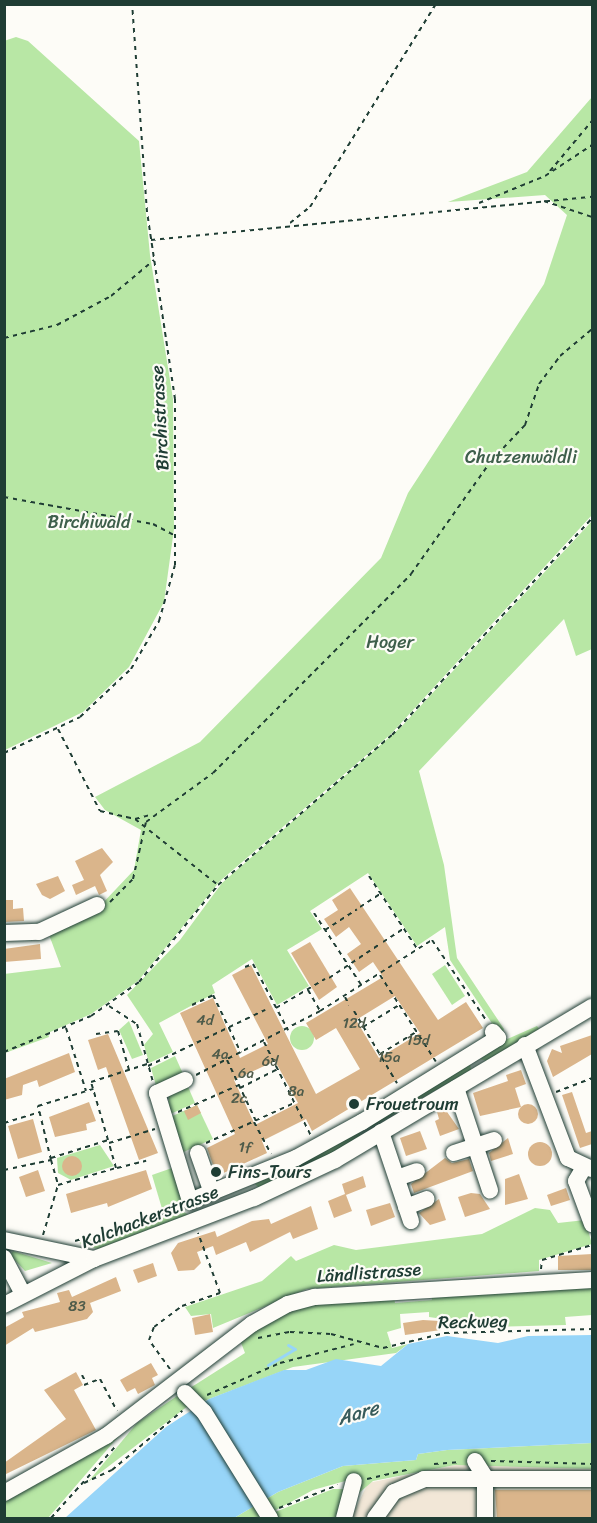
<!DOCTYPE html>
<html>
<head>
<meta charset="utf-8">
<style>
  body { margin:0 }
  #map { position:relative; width:597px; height:1523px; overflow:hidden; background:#fdfcf7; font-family:Sriracha,sans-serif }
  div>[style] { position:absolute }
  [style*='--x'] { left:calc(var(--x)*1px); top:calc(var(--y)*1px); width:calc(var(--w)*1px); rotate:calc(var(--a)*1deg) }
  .built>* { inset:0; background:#f2e7d7 }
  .green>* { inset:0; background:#b8e7a5 }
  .round { border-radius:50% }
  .water>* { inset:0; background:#97d5f8 }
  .stream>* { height:3px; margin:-1.5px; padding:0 1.5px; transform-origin:1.5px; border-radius:1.5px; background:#97d5f8 }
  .building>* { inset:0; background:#dab58b }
  .path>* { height:2px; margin-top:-1px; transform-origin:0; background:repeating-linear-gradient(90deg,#1f3d34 0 4.5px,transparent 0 9px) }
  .roads { filter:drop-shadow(0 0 2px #1f3d34) drop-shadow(0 0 2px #1f3d34) }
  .minor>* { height:16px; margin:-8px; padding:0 8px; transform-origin:8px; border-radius:8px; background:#fdfcf7 }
  .bridges { filter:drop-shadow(0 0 2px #1f3d34) drop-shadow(0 0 2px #1f3d34) }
  .minor-bridge>* { height:16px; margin:-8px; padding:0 8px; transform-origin:8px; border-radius:8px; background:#fdfcf7 }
  .dots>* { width:16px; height:16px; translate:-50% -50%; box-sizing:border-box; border:3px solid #fdfcf7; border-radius:50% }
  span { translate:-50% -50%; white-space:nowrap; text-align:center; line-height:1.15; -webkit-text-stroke:4.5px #fdfcf7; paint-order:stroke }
  .number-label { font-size:15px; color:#4e5b4a }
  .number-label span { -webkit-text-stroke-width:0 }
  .street-label { font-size:18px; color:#1f3d34 }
  .park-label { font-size:18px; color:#3e5f4b }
  .poi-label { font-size:18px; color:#1f3d34 }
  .left { translate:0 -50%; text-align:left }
  .water-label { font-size:20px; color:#375b5b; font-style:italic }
  .frame { position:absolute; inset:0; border:6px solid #1f3d34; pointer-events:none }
</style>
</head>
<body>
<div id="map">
  <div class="built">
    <i style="clip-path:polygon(460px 1464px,592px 1469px,592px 1518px,351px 1518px,368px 1483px)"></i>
  </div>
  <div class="green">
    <i style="clip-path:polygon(16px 37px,28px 41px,139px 141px,150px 255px,173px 399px,174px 529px,164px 602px,129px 667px,83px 712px,5px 750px,4px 41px)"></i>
    <i style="clip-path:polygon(592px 97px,592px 515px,391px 734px,220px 881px,138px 981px,91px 1014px,48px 1033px,49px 1037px,5px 1053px,4px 974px,61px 967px,48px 932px,99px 907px,134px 870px,141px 830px,105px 810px,95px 797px,200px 742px,381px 558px,408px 493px,544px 284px,567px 215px,545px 195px,448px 202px,527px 172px)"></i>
    <i style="clip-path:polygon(592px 521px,592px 649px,576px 656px,564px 619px,419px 771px,444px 865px,457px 958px,504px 1029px,501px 1037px,450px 960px,445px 927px,417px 946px,368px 873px,310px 911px,322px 929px,287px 950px,309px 986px,277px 1005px,252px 959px,212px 985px,215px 993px,159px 1023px,173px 1052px,149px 1063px,144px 1045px,153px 1034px,127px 995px,180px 940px,222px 883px,401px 727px)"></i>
    <i style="clip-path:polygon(445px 965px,465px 996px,452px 1005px,432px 974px)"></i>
    <i style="clip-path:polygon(129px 1021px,143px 1055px,132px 1059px,119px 1030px)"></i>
    <i class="round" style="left:290px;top:1026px;width:24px;height:24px"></i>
    <i style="clip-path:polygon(537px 1026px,540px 1030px,487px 1061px,480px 1059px,505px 1040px)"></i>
    <i style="clip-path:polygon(175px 1056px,184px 1076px,157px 1089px,151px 1068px)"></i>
    <i style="clip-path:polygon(470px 1063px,471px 1070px,371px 1127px,369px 1124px)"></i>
    <i style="clip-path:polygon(186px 1082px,195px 1103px,168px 1115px,169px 1095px)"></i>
    <i style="clip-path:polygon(197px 1105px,213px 1139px,179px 1154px,168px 1118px)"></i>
    <i style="clip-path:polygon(360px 1131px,360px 1139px,260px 1189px,255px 1184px)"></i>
    <i style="clip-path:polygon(100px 1145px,114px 1166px,71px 1180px,58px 1173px,57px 1158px)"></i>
    <i style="clip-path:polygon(172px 1168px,187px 1202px,163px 1212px,152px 1175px)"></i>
    <i style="clip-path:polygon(535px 1208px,550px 1210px,558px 1223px,585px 1220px,592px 1244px,539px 1260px,539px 1271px,307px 1289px,213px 1328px,211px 1314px,191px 1316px,185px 1307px,262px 1281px,291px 1256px,296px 1261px,334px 1245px,356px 1250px,482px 1234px)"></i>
    <i style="clip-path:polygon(182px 1211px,189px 1215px,100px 1250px,79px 1243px)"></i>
    <i style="clip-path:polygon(13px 1251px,52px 1263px,25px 1271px,10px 1255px)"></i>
    <i style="clip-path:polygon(592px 1286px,592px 1315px,565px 1317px,566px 1325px,451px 1328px,450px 1320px,429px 1317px,429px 1312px,400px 1314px,401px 1328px,387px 1332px,392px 1348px,408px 1344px,396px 1353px,293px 1367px,204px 1401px,190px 1388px,245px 1353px,240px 1340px,290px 1308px,394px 1296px,395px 1303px,432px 1300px,431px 1293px)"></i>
    <i style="clip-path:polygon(177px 1396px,188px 1406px,88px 1482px,137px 1423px)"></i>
    <i style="clip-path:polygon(124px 1430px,48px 1518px,5px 1518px,5px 1498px)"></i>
    <i style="clip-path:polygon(592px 1443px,592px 1469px,455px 1465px,373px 1481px,359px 1493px,356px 1478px,313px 1490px,261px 1518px,234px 1518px,278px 1492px,343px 1466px,416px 1460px,418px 1454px,447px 1450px)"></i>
    <i style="clip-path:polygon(333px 1489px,349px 1489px,338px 1518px,278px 1518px,275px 1512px)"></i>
  </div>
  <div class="water">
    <i style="clip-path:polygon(592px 1335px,592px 1443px,447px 1450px,418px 1454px,416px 1460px,343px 1466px,278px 1492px,234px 1518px,65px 1518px,166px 1427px,209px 1399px,284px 1370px,306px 1370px,336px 1359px,381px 1366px,408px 1344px,447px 1336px,498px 1343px,528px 1336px)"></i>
  </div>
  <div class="stream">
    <i style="--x:268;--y:1365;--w:31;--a:-31"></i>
    <i style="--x:295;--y:1349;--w:8;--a:-150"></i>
  </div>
  <div class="building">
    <i style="clip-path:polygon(102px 848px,113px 862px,100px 875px,107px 891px,99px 895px,95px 886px,76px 895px,72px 885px,84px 880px,75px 861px)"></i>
    <i style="clip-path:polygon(58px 876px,65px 891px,50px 899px,42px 895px,36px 884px)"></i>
    <i style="clip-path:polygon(evenodd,350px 888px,438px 1020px,466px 1002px,483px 1028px,312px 1131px,306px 1119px,262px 1141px,267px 1153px,217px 1176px,207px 1148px,235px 1134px,180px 1013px,213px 998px,240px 1058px,268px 1044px,232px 975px,251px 965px,316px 1094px,360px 1069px,336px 1028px,316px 1040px,306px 1023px,383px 977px,373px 962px,359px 972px,347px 954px,361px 944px,349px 927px,336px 937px,324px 919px,338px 910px,332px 900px,350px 888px,395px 996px,420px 1033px,379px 1058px,356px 1020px,395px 996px,350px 888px,275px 1061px,298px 1103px,255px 1125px,234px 1080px,275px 1061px)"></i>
    <i style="clip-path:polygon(4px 900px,13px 900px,13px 909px,23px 908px,24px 921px,4px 922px)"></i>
    <i style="clip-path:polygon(310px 942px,337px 987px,319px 1000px,291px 953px)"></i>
    <i style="clip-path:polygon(40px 944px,41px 959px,4px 962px,4px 949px)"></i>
    <i style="clip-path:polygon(108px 1034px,158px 1153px,139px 1160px,106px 1067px,98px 1070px,88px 1040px)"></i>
    <i style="clip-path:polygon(592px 1035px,592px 1054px,553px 1077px,547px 1061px,552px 1049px,562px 1053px,560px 1046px)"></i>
    <i style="clip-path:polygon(69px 1053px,75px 1072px,39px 1087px,37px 1080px,23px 1085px,22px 1095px,4px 1100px,4px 1079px)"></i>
    <i style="clip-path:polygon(521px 1070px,526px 1084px,515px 1088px,521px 1107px,480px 1116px,473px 1093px,508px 1081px,506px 1075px)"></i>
    <i style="clip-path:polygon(572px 1092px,586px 1133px,592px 1131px,592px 1144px,580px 1148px,562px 1095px)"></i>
    <i style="clip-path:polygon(89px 1102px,96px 1121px,86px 1124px,87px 1130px,55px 1137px,49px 1117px)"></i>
    <i class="round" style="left:518px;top:1104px;width:20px;height:20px"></i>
    <i style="clip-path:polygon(197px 1105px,201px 1113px,188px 1120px,184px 1111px)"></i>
    <i style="clip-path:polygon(445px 1109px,459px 1129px,440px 1136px,435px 1121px,439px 1119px,437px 1112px)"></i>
    <i style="clip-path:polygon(33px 1119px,42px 1152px,18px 1159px,8px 1126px)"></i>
    <i style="clip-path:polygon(420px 1131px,427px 1149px,406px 1156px,400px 1138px)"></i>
    <i style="clip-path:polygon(508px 1138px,513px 1154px,491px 1161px,489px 1153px)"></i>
    <i class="round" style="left:528px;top:1142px;width:24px;height:24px"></i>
    <i class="round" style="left:62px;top:1156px;width:20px;height:20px"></i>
    <i style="clip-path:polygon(445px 1158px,452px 1163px,469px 1159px,473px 1171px,414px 1193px,411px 1184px)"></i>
    <i style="clip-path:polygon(38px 1170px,45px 1191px,26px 1197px,19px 1177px)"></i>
    <i style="clip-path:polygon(146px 1170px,152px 1189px,108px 1207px,107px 1203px,71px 1213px,66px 1194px)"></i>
    <i style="clip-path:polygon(519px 1174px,528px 1199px,505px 1205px,505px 1179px)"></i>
    <i style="clip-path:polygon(363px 1176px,366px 1187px,346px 1195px,352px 1211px,334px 1218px,328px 1201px,345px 1194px,342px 1184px)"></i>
    <i style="clip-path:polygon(566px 1188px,570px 1200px,551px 1206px,547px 1195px)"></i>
    <i style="clip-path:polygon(471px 1193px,480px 1194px,490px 1209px,465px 1217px,458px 1197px)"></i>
    <i style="clip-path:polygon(439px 1199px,446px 1220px,430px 1225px,419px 1213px)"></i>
    <i style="clip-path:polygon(390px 1203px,395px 1217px,371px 1226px,366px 1210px)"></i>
    <i style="clip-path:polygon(311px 1206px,318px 1229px,293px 1239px,290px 1232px,250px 1252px,246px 1242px,216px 1255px,213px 1246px,197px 1252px,201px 1263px,194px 1270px,178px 1271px,171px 1253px,178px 1243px,215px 1231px,217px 1237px,252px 1221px,269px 1219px,271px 1224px)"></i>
    <i style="clip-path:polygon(592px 1254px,592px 1270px,558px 1270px,558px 1256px)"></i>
    <i style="clip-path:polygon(153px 1263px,157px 1276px,138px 1283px,133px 1270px)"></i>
    <i style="clip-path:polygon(116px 1277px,121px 1291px,90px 1303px,93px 1312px,87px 1319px,35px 1332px,33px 1328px,4px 1346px,4px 1328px,24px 1317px,22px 1312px,60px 1302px,57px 1293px,69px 1290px,72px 1297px)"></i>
    <i style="clip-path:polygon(210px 1314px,213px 1332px,195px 1335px,192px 1318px)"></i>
    <i style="clip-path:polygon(423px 1320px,440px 1321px,441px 1330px,405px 1335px,403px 1323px)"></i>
    <i style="clip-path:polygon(151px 1363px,158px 1375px,152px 1378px,155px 1385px,138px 1394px,135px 1388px,127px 1392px,120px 1380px)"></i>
    <i style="clip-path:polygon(76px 1372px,83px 1385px,74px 1390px,96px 1430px,4px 1475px,4px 1463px,66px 1419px,44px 1390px)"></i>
    <i style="clip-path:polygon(592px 1490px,592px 1518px,497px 1518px,495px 1490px)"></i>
  </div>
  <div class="path">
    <i style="--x:550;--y:171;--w:65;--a:-50"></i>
    <i style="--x:544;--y:201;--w:51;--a:18.4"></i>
    <i style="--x:479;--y:203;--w:71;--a:-22.2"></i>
    <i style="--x:545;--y:176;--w:56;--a:-33.4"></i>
    <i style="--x:290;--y:223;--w:26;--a:-39"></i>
    <i style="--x:310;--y:207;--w:239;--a:-58.2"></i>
    <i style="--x:151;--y:240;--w:443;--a:-5.6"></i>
    <i style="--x:4;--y:338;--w:55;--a:-13.8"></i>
    <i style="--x:57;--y:325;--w:61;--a:-28.2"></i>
    <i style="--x:111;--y:296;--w:56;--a:-39.9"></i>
    <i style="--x:4;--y:497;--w:151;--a:10.3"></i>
    <i style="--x:153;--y:524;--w:26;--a:28"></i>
    <i style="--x:58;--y:729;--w:92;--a:62.9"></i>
    <i style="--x:100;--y:811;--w:36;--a:13"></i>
    <i style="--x:135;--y:819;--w:106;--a:38.5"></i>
    <i style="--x:4;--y:753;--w:84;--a:-25.3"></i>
    <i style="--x:80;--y:717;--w:70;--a:-43.3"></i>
    <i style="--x:131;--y:669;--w:56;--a:-59.7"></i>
    <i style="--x:159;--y:621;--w:58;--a:-74.1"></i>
    <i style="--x:175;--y:565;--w:166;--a:-90"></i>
    <i style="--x:175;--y:399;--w:189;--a:-98.5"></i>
    <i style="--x:147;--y:212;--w:209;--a:-94.1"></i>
    <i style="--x:135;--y:819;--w:16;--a:-15"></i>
    <i style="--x:369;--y:876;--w:89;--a:56.5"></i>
    <i style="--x:110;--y:902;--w:33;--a:-45"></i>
    <i style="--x:133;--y:879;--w:58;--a:-77.2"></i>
    <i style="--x:146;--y:822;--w:83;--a:-36.2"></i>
    <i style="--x:213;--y:773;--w:281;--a:-45.1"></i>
    <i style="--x:411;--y:574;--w:138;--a:-54.7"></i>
    <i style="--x:491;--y:461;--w:50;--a:-46.6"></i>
    <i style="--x:525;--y:425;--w:43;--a:-71.1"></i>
    <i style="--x:539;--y:384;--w:35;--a:-53"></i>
    <i style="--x:560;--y:356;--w:42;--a:-40.2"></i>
    <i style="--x:360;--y:907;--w:24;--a:-33"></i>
    <i style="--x:314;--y:913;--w:87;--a:56.7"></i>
    <i style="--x:325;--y:930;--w:38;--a:-33"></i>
    <i style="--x:383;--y:942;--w:24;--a:-33"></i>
    <i style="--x:245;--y:967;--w:9;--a:-21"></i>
    <i style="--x:253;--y:964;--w:75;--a:62.1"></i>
    <i style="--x:380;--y:975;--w:103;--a:57.2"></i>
    <i style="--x:329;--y:978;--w:61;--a:-33.7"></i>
    <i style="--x:308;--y:990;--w:24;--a:60"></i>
    <i style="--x:345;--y:997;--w:9;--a:63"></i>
    <i style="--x:192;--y:1005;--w:23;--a:-25"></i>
    <i style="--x:213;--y:995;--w:64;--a:64.2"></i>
    <i style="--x:109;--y:1006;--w:33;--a:33"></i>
    <i style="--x:137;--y:1024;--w:60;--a:74.6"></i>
    <i style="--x:276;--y:1008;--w:57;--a:-30.6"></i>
    <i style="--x:354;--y:1011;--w:84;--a:59.2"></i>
    <i style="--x:363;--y:1027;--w:42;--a:-31.4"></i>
    <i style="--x:66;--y:1028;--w:66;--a:72.4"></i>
    <i style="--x:96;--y:1034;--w:22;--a:-8"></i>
    <i style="--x:118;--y:1031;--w:41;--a:74.2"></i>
    <i style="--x:264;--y:1042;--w:105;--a:63.4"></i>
    <i style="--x:4;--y:1052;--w:94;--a:-22.5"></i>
    <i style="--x:91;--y:1016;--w:59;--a:-35.3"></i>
    <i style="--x:139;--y:982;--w:125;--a:-50.8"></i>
    <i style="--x:218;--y:885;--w:230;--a:-40.8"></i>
    <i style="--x:392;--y:735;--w:295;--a:-47.3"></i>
    <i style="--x:380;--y:1054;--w:42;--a:-31.4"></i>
    <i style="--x:227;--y:1060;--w:68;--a:64.6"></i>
    <i style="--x:148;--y:1066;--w:130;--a:-25.6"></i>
    <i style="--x:196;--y:1075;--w:140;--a:-27.3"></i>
    <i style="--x:320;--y:1011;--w:133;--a:-32.4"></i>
    <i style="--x:432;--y:940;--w:97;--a:56"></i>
    <i style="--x:240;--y:1088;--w:42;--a:-26.6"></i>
    <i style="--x:556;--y:1092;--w:39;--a:-21"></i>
    <i style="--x:178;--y:1112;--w:67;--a:-23.9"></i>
    <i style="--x:254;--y:1122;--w:36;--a:62"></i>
    <i style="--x:4;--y:1123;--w:38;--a:-17"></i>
    <i style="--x:108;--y:1140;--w:60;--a:-106.3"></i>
    <i style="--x:91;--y:1082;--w:59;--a:-17.8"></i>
    <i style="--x:206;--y:1143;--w:97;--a:-24.4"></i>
    <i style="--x:51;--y:1158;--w:60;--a:-17.5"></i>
    <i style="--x:51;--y:1160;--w:26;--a:74"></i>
    <i style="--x:58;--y:1185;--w:60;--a:-16.3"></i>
    <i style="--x:116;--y:1168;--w:26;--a:-106"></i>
    <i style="--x:109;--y:1143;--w:48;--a:-16.9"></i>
    <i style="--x:117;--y:1168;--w:30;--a:-14"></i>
    <i style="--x:4;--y:1170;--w:48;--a:-12"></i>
    <i style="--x:51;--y:1160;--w:56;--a:-103.5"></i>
    <i style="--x:38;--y:1106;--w:58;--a:-17.2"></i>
    <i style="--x:43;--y:1235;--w:52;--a:-73.3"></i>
    <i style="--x:75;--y:1241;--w:109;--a:-17.1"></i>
    <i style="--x:541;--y:1269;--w:9;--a:-84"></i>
    <i style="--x:542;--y:1260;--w:52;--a:-16.7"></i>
    <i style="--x:258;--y:1338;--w:33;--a:-11"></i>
    <i style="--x:290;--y:1332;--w:41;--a:2.8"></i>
    <i style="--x:331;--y:1334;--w:54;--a:15.1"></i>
    <i style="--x:383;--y:1348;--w:64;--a:-13.6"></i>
    <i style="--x:445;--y:1333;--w:147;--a:-1.6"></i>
    <i style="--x:170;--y:1369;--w:36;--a:-126"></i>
    <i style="--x:149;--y:1340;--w:14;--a:-69"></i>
    <i style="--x:154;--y:1327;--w:35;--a:-37"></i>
    <i style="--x:182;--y:1306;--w:40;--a:-18.9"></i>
    <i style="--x:220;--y:1293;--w:64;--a:-110.1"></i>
    <i style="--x:82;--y:1375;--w:9;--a:63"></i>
    <i style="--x:84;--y:1385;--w:17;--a:-21"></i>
    <i style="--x:100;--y:1379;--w:36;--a:62"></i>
    <i style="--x:207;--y:1395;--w:80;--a:-23.7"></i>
    <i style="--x:280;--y:1363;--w:76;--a:-14.4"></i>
    <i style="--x:491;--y:1461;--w:101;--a:1.7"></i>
    <i style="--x:434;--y:1464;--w:27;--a:-4"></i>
    <i style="--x:367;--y:1479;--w:45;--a:-12.8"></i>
    <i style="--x:84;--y:1483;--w:31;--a:-25"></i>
    <i style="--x:112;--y:1470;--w:92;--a:-40.1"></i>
    <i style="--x:279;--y:1508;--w:63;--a:-21.3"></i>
    <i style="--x:51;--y:1518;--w:96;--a:-48"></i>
  </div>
  <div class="roads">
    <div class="minor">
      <i style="--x:4;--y:933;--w:35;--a:-2"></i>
      <i style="--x:39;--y:932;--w:64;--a:-25"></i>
      <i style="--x:525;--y:1045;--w:121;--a:69.2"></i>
      <i style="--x:568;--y:1158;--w:26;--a:25"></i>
      <i style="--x:185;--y:1080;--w:31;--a:155"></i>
      <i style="--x:157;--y:1093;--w:113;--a:73"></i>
      <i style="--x:190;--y:1201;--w:114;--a:-22.1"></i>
      <i style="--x:296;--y:1158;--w:75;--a:-28.6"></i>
      <i style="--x:362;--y:1122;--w:160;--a:-31.7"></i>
      <i style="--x:498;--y:1038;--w:8;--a:-130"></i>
      <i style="--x:456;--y:1088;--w:108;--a:71.6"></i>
      <i style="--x:381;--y:1132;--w:94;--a:71.4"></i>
      <i style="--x:198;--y:1153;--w:42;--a:70.7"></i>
      <i style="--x:454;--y:1153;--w:42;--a:-18"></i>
      <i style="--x:583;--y:1169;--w:14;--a:120"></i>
      <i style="--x:576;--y:1181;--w:46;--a:69.6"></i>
      <i style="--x:397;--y:1178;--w:21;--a:-19"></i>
      <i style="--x:406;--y:1207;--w:22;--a:-21"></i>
      <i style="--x:4;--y:1240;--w:92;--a:11.9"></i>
      <i style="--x:4;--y:1258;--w:41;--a:62.2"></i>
      <i style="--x:4;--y:1305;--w:101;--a:-27.1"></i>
      <i style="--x:94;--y:1259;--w:171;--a:-20.9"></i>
      <i style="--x:254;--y:1198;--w:89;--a:-25.1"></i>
      <i style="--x:335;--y:1160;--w:299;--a:-30.8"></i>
      <i style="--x:475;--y:1461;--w:19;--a:58"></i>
      <i style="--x:485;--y:1477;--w:41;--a:90"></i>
      <i style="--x:4;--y:1493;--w:117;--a:-29.2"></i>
      <i style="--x:106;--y:1436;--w:184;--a:-37.5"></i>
      <i style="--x:252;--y:1324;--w:41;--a:-29.1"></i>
      <i style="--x:288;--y:1304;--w:28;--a:-15"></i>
      <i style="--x:315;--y:1297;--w:278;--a:-3.5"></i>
      <i style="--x:344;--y:1518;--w:38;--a:-75"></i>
      <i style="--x:375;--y:1518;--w:32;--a:-54"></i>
      <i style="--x:394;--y:1492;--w:33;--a:-23"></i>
      <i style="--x:424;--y:1479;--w:168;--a:0"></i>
    </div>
  </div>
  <div class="bridges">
    <div class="minor-bridge">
      <i style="--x:185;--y:1393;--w:27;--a:45"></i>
      <i style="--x:204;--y:1412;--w:125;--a:58.1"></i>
    </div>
  </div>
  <div class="dots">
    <i style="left:354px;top:1104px;background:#1f3d34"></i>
    <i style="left:216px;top:1172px;background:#1f3d34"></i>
  </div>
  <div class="number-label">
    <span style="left:205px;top:1021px">4d</span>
    <span style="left:354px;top:1024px">12d</span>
    <span style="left:418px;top:1041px">15d</span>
    <span style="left:220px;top:1055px">4a</span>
    <span style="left:389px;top:1058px">15a</span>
    <span style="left:270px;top:1062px">6d</span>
    <span style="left:246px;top:1074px">6a</span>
    <span style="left:296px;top:1092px">8a</span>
    <span style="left:239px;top:1099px">2c</span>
    <span style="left:245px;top:1148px">1f</span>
    <span style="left:77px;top:1307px">83</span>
  </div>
  <div class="street-label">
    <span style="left:160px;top:418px;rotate:-93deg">Birchistrasse</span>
    <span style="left:150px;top:1217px;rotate:-21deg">Kalchackerstrasse</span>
    <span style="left:369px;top:1273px;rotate:-4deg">Ländlistrasse</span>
    <span style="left:473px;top:1322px;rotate:-1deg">Reckweg</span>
  </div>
  <div class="park-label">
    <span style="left:521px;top:457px">Chutzenwäldli</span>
    <span style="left:89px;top:522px">Birchiwald</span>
    <span style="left:390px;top:642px">Hoger</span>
  </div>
  <div class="poi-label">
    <span class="left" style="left:366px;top:1104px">Frouetroum</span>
    <span class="left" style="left:228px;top:1172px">Fins-Tours</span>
  </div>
  <div class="water-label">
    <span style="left:358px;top:1413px;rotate:-16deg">Aare</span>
  </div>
  <div class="frame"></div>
</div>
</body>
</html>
